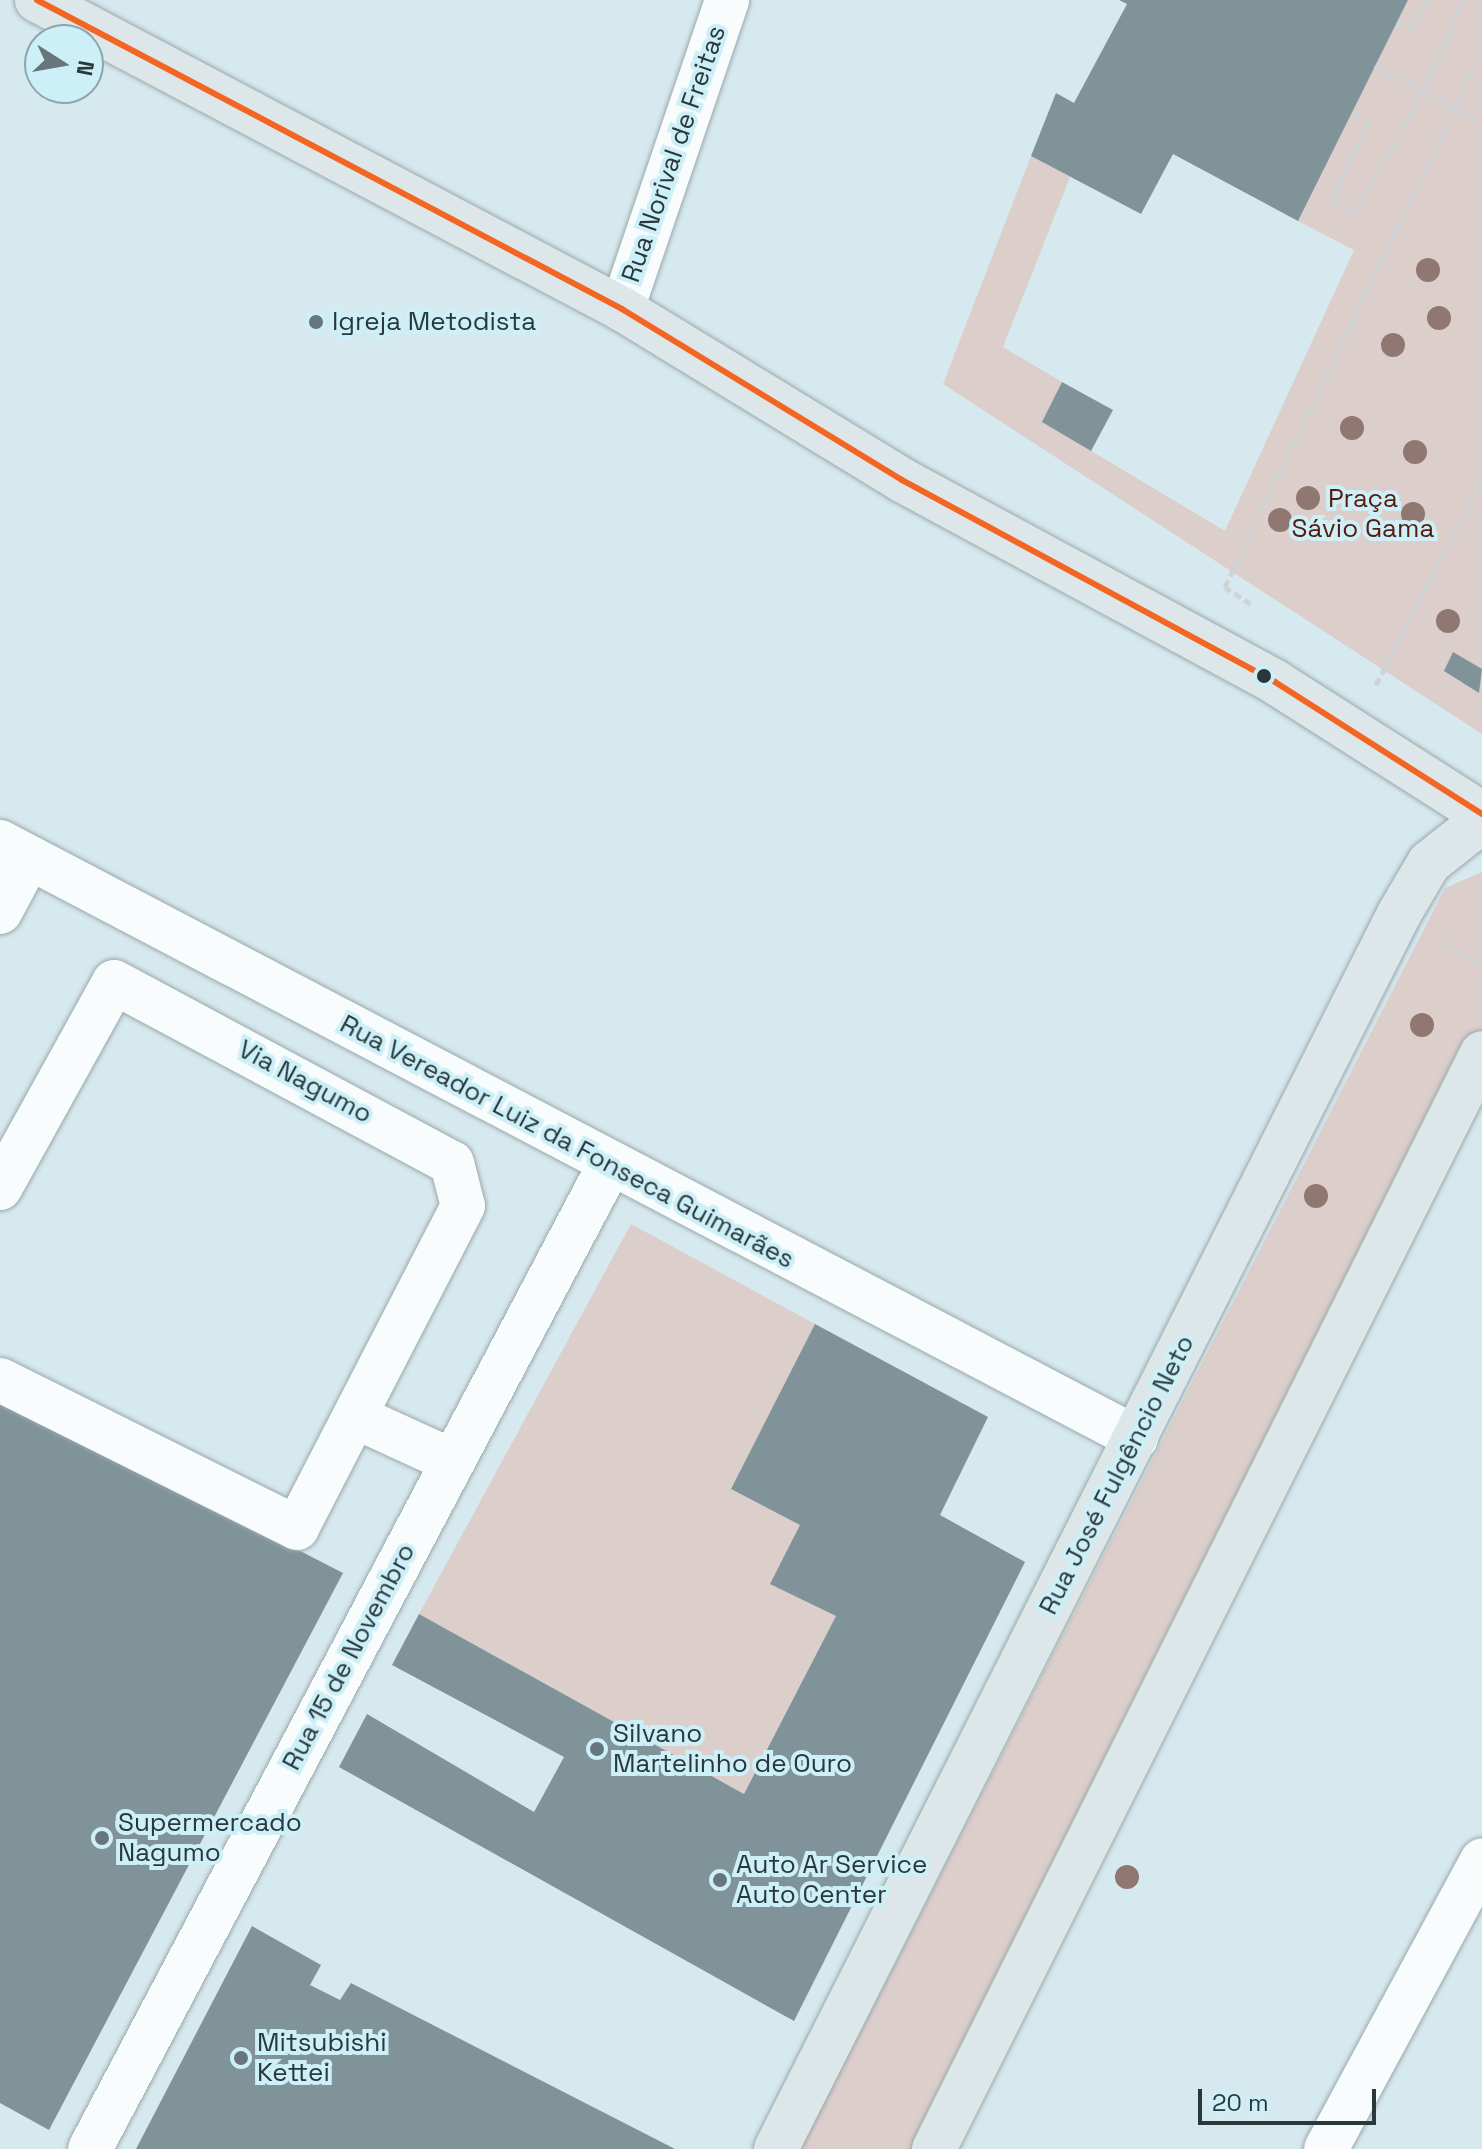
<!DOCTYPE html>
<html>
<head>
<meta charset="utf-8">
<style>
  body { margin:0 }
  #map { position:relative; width:1482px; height:2149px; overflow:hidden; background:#d6e9ee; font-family:"Space Grotesk",sans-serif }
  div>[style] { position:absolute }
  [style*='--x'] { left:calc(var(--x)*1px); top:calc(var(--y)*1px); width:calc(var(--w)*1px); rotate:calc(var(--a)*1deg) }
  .green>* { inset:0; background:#dccecb }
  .building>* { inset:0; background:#7f9398 }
  .path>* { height:5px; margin-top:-2.5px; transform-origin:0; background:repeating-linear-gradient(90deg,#ced4d5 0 8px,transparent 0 12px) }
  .roads { filter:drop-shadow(0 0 2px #9aa8ac) drop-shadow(0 0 2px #9aa8ac) }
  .minor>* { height:44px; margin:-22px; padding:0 22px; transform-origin:22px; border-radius:22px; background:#f9fcfc }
  .major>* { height:44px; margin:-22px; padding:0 22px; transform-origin:22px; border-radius:22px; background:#dde6e8 }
  .bus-1>* { height:6px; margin:-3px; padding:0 3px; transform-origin:3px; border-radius:3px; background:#f26522 }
  .trees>* { width:24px; height:24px; margin:-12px; border-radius:50%; background:#917772 }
  .dots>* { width:22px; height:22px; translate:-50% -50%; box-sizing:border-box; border:4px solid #cceff8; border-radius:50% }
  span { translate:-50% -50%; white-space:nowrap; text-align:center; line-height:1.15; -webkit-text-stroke:8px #cceff8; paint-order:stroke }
  .street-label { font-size:26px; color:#2a383b }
  .poi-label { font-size:26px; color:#2a383b }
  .left { translate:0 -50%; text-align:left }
  .park-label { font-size:26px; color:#581a0d }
  .north { position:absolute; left:24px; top:24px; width:80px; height:80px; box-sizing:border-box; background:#cceff8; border:2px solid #8ba6ac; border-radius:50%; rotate:101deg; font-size:22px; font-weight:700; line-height:32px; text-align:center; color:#2a383b }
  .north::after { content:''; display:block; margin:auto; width:28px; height:36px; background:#66767a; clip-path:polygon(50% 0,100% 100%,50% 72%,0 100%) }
  .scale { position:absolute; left:1198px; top:2089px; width:178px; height:36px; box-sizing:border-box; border:4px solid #2a383b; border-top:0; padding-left:10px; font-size:24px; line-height:28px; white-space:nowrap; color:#2a383b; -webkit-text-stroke:6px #cceff8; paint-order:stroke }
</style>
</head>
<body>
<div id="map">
  <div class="green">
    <i style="clip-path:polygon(1408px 0,1482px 0,1482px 734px,943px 384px,1031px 156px,1070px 177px,1003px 347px,1062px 382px,1043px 422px,1225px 531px,1354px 250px,1298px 221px)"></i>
    <i style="clip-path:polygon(1482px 872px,1482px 1047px,929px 2149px,800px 2149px,1445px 888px)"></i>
    <i style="clip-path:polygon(631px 1224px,815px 1324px,731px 1489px,800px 1525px,836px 1616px,744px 1794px,419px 1614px)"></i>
  </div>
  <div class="building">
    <i style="clip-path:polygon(1119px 0,1408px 0,1298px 221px,1173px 154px,1141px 214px,1031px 156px,1056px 93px,1074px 103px,1127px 4px)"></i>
    <i style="clip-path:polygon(1062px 382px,1113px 410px,1091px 451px,1042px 422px)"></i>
    <i style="clip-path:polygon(1453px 652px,1482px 669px,1479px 693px,1444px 671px)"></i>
    <i style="clip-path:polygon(815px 1324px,988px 1417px,940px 1515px,1025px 1562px,794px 2021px,339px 1767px,367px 1714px,534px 1812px,564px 1757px,392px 1665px,419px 1614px,744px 1794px,836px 1616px,770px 1584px,800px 1525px,731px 1489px)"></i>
    <i style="clip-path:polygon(0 1397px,343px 1573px,49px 2130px,0 2103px)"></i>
    <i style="clip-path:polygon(252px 1926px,321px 1965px,310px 1985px,340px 2000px,351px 1983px,675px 2149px,136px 2149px)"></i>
  </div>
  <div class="path">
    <i style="--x:1397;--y:22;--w:15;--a:23"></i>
    <i style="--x:1411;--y:28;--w:32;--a:-60"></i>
    <i style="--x:1375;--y:65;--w:122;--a:28.5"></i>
    <i style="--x:1352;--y:113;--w:18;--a:29"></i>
    <i style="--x:1368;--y:122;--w:87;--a:115.1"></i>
    <i style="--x:1331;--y:201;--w:26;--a:25"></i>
    <i style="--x:1355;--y:212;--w:138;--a:-60.5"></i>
    <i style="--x:1423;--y:92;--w:100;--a:-66.5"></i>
    <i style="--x:1251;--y:604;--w:31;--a:-147"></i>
    <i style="--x:1225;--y:587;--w:594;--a:-64.34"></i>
    <i style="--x:1376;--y:685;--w:231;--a:-62.7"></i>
    <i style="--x:1442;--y:941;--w:47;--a:32"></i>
  </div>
  <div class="roads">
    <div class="minor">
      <i style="--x:622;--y:309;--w:326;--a:-71.2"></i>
      <i style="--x:0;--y:842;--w:1283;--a:27.68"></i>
      <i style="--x:0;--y:912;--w:61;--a:-61.8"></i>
      <i style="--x:0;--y:1188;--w:235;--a:-61"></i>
      <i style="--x:114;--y:982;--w:383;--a:28.2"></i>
      <i style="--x:452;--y:1163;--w:44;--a:75.7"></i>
      <i style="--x:463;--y:1206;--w:362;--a:117.3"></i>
      <i style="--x:297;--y:1528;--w:332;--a:-153.5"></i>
      <i style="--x:356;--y:1417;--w:106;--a:24.6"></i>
      <i style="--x:90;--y:2149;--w:1112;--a:-62.17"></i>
      <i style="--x:1326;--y:2149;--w:328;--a:-61.6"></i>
    </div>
    <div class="major">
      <i style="--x:37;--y:0;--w:662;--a:27.84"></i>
      <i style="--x:622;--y:309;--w:328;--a:31.4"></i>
      <i style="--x:902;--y:480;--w:424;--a:28.4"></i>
      <i style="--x:1275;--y:682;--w:246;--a:32.5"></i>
      <i style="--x:776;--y:2149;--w:1383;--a:-63.23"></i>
      <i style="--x:1399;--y:914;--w:59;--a:-59.5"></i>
      <i style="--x:1429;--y:863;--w:68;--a:-38.4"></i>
      <i style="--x:934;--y:2149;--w:1225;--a:-63.43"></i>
    </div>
  </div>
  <div class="bus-1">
    <i style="--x:37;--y:0;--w:662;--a:27.84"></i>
    <i style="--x:622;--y:309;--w:328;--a:31.4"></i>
    <i style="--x:902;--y:480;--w:424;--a:28.4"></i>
    <i style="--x:1275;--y:682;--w:246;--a:32.5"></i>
  </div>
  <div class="trees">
    <i style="left:1428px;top:270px"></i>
    <i style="left:1439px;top:318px"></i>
    <i style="left:1393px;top:345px"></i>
    <i style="left:1352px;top:428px"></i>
    <i style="left:1415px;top:452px"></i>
    <i style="left:1308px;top:498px"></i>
    <i style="left:1413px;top:514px"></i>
    <i style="left:1280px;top:520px"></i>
    <i style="left:1448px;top:621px"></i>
    <i style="left:1422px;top:1025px"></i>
    <i style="left:1316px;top:1196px"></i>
    <i style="left:1127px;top:1877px"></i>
  </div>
  <div class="dots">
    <i style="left:316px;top:322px;background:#66767a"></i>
    <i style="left:1264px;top:676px;background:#2a383b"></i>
    <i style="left:597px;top:1749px;background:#66767a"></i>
    <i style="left:102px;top:1838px;background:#66767a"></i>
    <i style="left:720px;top:1880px;background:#66767a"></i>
    <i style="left:241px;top:2058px;background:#66767a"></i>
  </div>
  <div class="street-label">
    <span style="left:674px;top:154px;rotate:-71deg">Rua Norival de Freitas</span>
    <span style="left:305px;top:1082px;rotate:28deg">Via Nagumo</span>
    <span style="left:567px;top:1142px;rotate:28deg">Rua Vereador Luiz da Fonseca Guimarães</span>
    <span style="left:1117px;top:1475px;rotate:-63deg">Rua José Fulgêncio Neto</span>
    <span style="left:349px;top:1657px;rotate:-62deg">Rua 15 de Novembro</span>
  </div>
  <div class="poi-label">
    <span class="left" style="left:332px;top:322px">Igreja Metodista</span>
    <span class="left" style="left:613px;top:1749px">Silvano<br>Martelinho de Ouro</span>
    <span class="left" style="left:118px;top:1838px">Supermercado<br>Nagumo</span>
    <span class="left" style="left:736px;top:1880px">Auto Ar Service<br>Auto Center</span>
    <span class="left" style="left:257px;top:2058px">Mitsubishi<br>Kettei</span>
  </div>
  <div class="park-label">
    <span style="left:1363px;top:514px">Praça<br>Sávio Gama</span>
  </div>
  <div class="north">N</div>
  <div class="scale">20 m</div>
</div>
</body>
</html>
